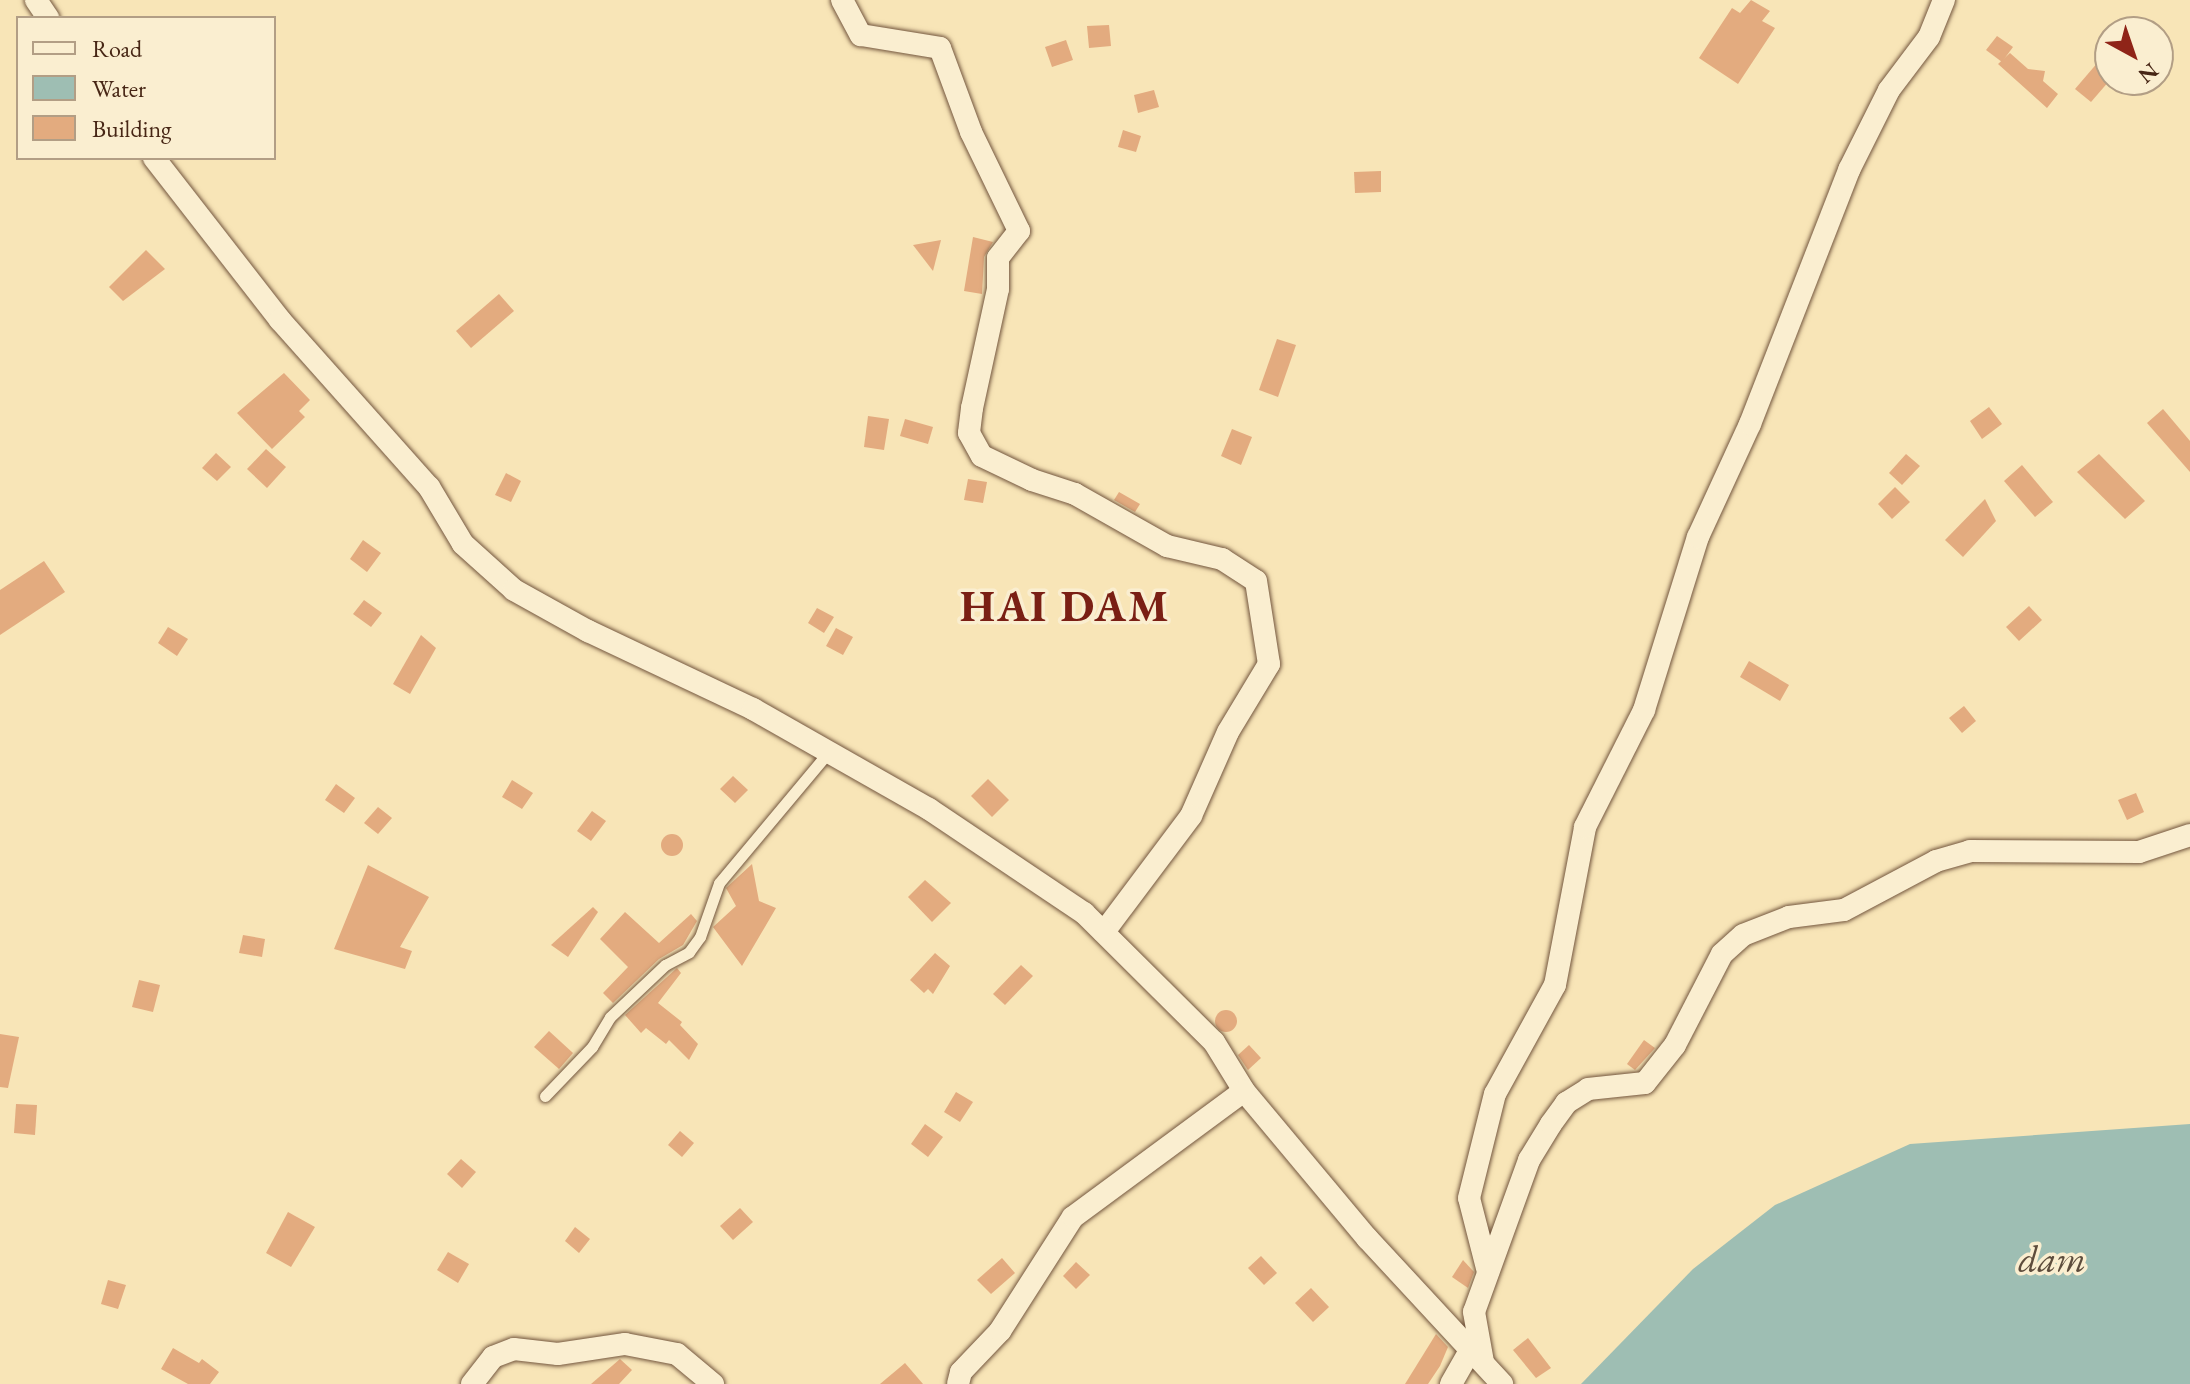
<!DOCTYPE html>
<html>
<head>
<meta charset="utf-8">
<style>
  body { margin:0 }
  #map { position:relative; width:2190px; height:1384px; overflow:hidden; background:#f8e5b7; font-family:"EB Garamond",serif }
  div>[style] { position:absolute }
  [style*='--x'] { left:calc(var(--x)*1px); top:calc(var(--y)*1px); width:calc(var(--w)*1px); rotate:calc(var(--a)*1deg) }
  .water>* { inset:0; background:#9ebeb3 }
  .building>* { inset:0; background:#e3ab7f }
  .round { border-radius:50% }
  .roads { filter:drop-shadow(0 0 2px #73563e) drop-shadow(0 0 2px #73563e) }
  .lane>* { height:11px; margin:-5.5px; padding:0 5.5px; transform-origin:5.5px; border-radius:5.5px; background:#faeed0 }
  .street>* { height:22px; margin:-11px; padding:0 11px; transform-origin:11px; border-radius:11px; background:#faeed0 }
  span { translate:-50% -50%; white-space:nowrap; text-align:center; line-height:1.15; -webkit-text-stroke:7px #faeed0; paint-order:stroke }
  .water-label { font-size:38px; color:#5d4c3c; font-style:italic }
  .district-label { font-size:44px; color:#7a1f14; font-weight:700; letter-spacing:2px }
  .legend { position:absolute; left:16px; top:16px; width:260px; height:144px; box-sizing:border-box; background:#faeed0; border:2px solid #b29e85; margin:0; padding:10px 14px; list-style:none; font-size:24px; color:#472615 }
  .legend li { display:flex; align-items:center; gap:16px; height:40px }
  .legend b { width:40px; border:2px solid #b29e85 }
  .north { position:absolute; left:2094px; top:16px; width:80px; height:80px; box-sizing:border-box; background:#faeed0; border:2px solid #b29e85; border-radius:50%; rotate:140deg; font-size:22px; font-weight:700; line-height:32px; text-align:center; color:#472615 }
  .north::after { content:''; display:block; margin:auto; width:28px; height:36px; background:#8f2418; clip-path:polygon(50% 0,100% 100%,50% 72%,0 100%) }
</style>
</head>
<body>
<div id="map">
  <div class="water">
    <i style="clip-path:polygon(2190px 1124px,2190px 1384px,1581px 1384px,1693px 1269px,1775px 1205px,1910px 1144px)"></i>
  </div>
  <div class="building">
    <i style="clip-path:polygon(1751px 0,1770px 11px,1762px 21px,1775px 28px,1738px 84px,1699px 58px,1732px 8px,1740px 13px)"></i>
    <i style="clip-path:polygon(1109px 25px,1111px 46px,1089px 48px,1087px 26px)"></i>
    <i style="clip-path:polygon(1997px 36px,2013px 47px,2002px 62px,1986px 50px)"></i>
    <i style="clip-path:polygon(1066px 40px,1073px 60px,1052px 67px,1045px 47px)"></i>
    <i style="clip-path:polygon(2010px 53px,2028px 69px,2045px 71px,2043px 81px,2058px 94px,2047px 108px,1998px 64px)"></i>
    <i style="clip-path:polygon(2099px 61px,2110px 70px,2110px 80px,2091px 102px,2075px 89px)"></i>
    <i style="clip-path:polygon(1154px 90px,1159px 107px,1138px 113px,1134px 95px)"></i>
    <i style="clip-path:polygon(1123px 130px,1141px 136px,1136px 152px,1118px 147px)"></i>
    <i style="clip-path:polygon(1381px 171px,1381px 192px,1355px 193px,1354px 172px)"></i>
    <i style="clip-path:polygon(973px 237px,993px 242px,984px 257px,982px 294px,964px 291px)"></i>
    <i style="clip-path:polygon(941px 240px,933px 271px,913px 245px)"></i>
    <i style="clip-path:polygon(146px 250px,165px 269px,123px 301px,109px 287px)"></i>
    <i style="clip-path:polygon(499px 294px,514px 311px,471px 348px,456px 331px)"></i>
    <i style="clip-path:polygon(1277px 339px,1296px 345px,1278px 397px,1259px 390px)"></i>
    <i style="clip-path:polygon(284px 373px,310px 400px,299px 411px,305px 417px,272px 449px,237px 413px)"></i>
    <i style="clip-path:polygon(1989px 407px,2002px 424px,1982px 439px,1970px 421px)"></i>
    <i style="clip-path:polygon(2163px 409px,2190px 441px,2190px 472px,2147px 423px)"></i>
    <i style="clip-path:polygon(868px 416px,889px 419px,884px 450px,864px 447px)"></i>
    <i style="clip-path:polygon(905px 419px,933px 427px,928px 444px,900px 436px)"></i>
    <i style="clip-path:polygon(1232px 429px,1252px 437px,1241px 465px,1221px 456px)"></i>
    <i style="clip-path:polygon(266px 449px,286px 467px,267px 488px,247px 469px)"></i>
    <i style="clip-path:polygon(216px 453px,231px 467px,217px 481px,202px 468px)"></i>
    <i style="clip-path:polygon(1906px 454px,1920px 466px,1902px 485px,1889px 473px)"></i>
    <i style="clip-path:polygon(2099px 454px,2145px 501px,2125px 519px,2077px 472px)"></i>
    <i style="clip-path:polygon(2022px 465px,2053px 502px,2035px 517px,2004px 481px)"></i>
    <i style="clip-path:polygon(506px 473px,521px 481px,511px 502px,495px 495px)"></i>
    <i style="clip-path:polygon(968px 479px,987px 482px,983px 503px,964px 500px)"></i>
    <i style="clip-path:polygon(1895px 487px,1910px 502px,1892px 519px,1878px 504px)"></i>
    <i style="clip-path:polygon(1119px 492px,1140px 504px,1135px 512px,1114px 500px)"></i>
    <i style="clip-path:polygon(1985px 499px,1996px 521px,1963px 557px,1945px 540px)"></i>
    <i style="clip-path:polygon(363px 540px,381px 553px,367px 572px,350px 559px)"></i>
    <i style="clip-path:polygon(44px 561px,65px 592px,0 635px,0 590px)"></i>
    <i style="clip-path:polygon(364px 600px,382px 613px,371px 627px,353px 614px)"></i>
    <i style="clip-path:polygon(2029px 606px,2042px 620px,2019px 641px,2006px 627px)"></i>
    <i style="clip-path:polygon(817px 608px,834px 617px,824px 633px,808px 623px)"></i>
    <i style="clip-path:polygon(168px 627px,188px 639px,177px 656px,158px 643px)"></i>
    <i style="clip-path:polygon(836px 628px,853px 637px,843px 655px,826px 646px)"></i>
    <i style="clip-path:polygon(421px 635px,436px 648px,410px 694px,393px 684px)"></i>
    <i style="clip-path:polygon(1749px 661px,1789px 685px,1780px 701px,1740px 677px)"></i>
    <i style="clip-path:polygon(1964px 706px,1976px 721px,1962px 733px,1949px 718px)"></i>
    <i style="clip-path:polygon(733px 776px,748px 790px,735px 803px,720px 789px)"></i>
    <i style="clip-path:polygon(988px 779px,1009px 800px,992px 817px,971px 796px)"></i>
    <i style="clip-path:polygon(512px 780px,533px 793px,522px 809px,502px 797px)"></i>
    <i style="clip-path:polygon(336px 784px,355px 798px,344px 813px,325px 800px)"></i>
    <i style="clip-path:polygon(2136px 793px,2144px 812px,2127px 820px,2118px 800px)"></i>
    <i style="clip-path:polygon(378px 807px,392px 818px,378px 834px,364px 823px)"></i>
    <i style="clip-path:polygon(592px 811px,606px 821px,591px 841px,577px 831px)"></i>
    <i class="round" style="left:661px;top:834px;width:22px;height:22px"></i>
    <i style="clip-path:polygon(752px 864px,759px 901px,776px 908px,742px 966px,713px 927px,736px 906px,726px 888px)"></i>
    <i style="clip-path:polygon(368px 865px,429px 897px,400px 947px,412px 951px,405px 969px,334px 949px)"></i>
    <i style="clip-path:polygon(925px 880px,951px 903px,932px 922px,908px 897px)"></i>
    <i style="clip-path:polygon(593px 907px,598px 912px,568px 957px,551px 945px)"></i>
    <i style="clip-path:polygon(625px 912px,659px 943px,691px 914px,697px 921px,683px 945px,659px 959px,613px 1003px,603px 993px,628px 967px,600px 939px)"></i>
    <i style="clip-path:polygon(243px 935px,265px 939px,262px 957px,239px 953px)"></i>
    <i style="clip-path:polygon(935px 953px,950px 966px,933px 994px,928px 989px,924px 993px,910px 980px)"></i>
    <i style="clip-path:polygon(1021px 965px,1033px 976px,1005px 1005px,993px 994px)"></i>
    <i style="clip-path:polygon(677px 968px,681px 973px,658px 1003px,682px 1022px,680px 1025px,698px 1044px,689px 1060px,669px 1040px,666px 1044px,646px 1028px,641px 1033px,625px 1015px)"></i>
    <i style="clip-path:polygon(139px 980px,160px 985px,153px 1012px,132px 1007px)"></i>
    <i class="round" style="left:1215px;top:1010px;width:22px;height:22px"></i>
    <i style="clip-path:polygon(549px 1031px,573px 1053px,559px 1069px,534px 1047px)"></i>
    <i style="clip-path:polygon(0 1034px,19px 1037px,8px 1088px,0 1087px)"></i>
    <i style="clip-path:polygon(1644px 1040px,1655px 1048px,1635px 1070px,1627px 1064px)"></i>
    <i style="clip-path:polygon(1249px 1045px,1261px 1058px,1248px 1070px,1238px 1055px)"></i>
    <i style="clip-path:polygon(956px 1092px,973px 1102px,960px 1122px,944px 1112px)"></i>
    <i style="clip-path:polygon(16px 1104px,37px 1105px,35px 1135px,14px 1133px)"></i>
    <i style="clip-path:polygon(925px 1124px,943px 1137px,928px 1157px,911px 1144px)"></i>
    <i style="clip-path:polygon(680px 1131px,694px 1143px,682px 1157px,668px 1145px)"></i>
    <i style="clip-path:polygon(461px 1159px,476px 1172px,462px 1188px,447px 1174px)"></i>
    <i style="clip-path:polygon(740px 1208px,753px 1222px,733px 1240px,720px 1226px)"></i>
    <i style="clip-path:polygon(288px 1212px,315px 1227px,291px 1267px,266px 1253px)"></i>
    <i style="clip-path:polygon(575px 1227px,590px 1239px,579px 1253px,565px 1241px)"></i>
    <i style="clip-path:polygon(448px 1252px,469px 1264px,458px 1283px,437px 1270px)"></i>
    <i style="clip-path:polygon(1261px 1256px,1277px 1273px,1264px 1285px,1248px 1268px)"></i>
    <i style="clip-path:polygon(1002px 1258px,1015px 1273px,991px 1294px,977px 1280px)"></i>
    <i style="clip-path:polygon(1463px 1260px,1474px 1272px,1468px 1288px,1452px 1277px)"></i>
    <i style="clip-path:polygon(1076px 1262px,1090px 1275px,1076px 1289px,1063px 1276px)"></i>
    <i style="clip-path:polygon(108px 1280px,126px 1285px,118px 1309px,101px 1304px)"></i>
    <i style="clip-path:polygon(1311px 1288px,1329px 1307px,1313px 1322px,1295px 1303px)"></i>
    <i style="clip-path:polygon(1436px 1334px,1448px 1347px,1440px 1366px,1428px 1384px,1405px 1384px)"></i>
    <i style="clip-path:polygon(1528px 1338px,1551px 1368px,1536px 1378px,1513px 1350px)"></i>
    <i style="clip-path:polygon(173px 1348px,199px 1363px,202px 1359px,219px 1372px,210px 1384px,188px 1384px,161px 1369px)"></i>
    <i style="clip-path:polygon(620px 1359px,632px 1370px,619px 1384px,591px 1384px)"></i>
    <i style="clip-path:polygon(905px 1363px,923px 1384px,880px 1384px)"></i>
  </div>
  <div class="roads">
    <div class="lane">
      <i style="--x:545;--y:1096;--w:68;--a:-46.2"></i>
      <i style="--x:592;--y:1047;--w:35;--a:-59"></i>
      <i style="--x:610;--y:1017;--w:76;--a:-43.4"></i>
      <i style="--x:665;--y:965;--w:27;--a:-28"></i>
      <i style="--x:689;--y:952;--w:19;--a:-54"></i>
      <i style="--x:700;--y:937;--w:57;--a:-70.6"></i>
      <i style="--x:719;--y:883;--w:168;--a:-50.1"></i>
    </div>
    <div class="street">
      <i style="--x:36;--y:0;--w:22;--a:56"></i>
      <i style="--x:842;--y:0;--w:40;--a:62"></i>
      <i style="--x:861;--y:35;--w:80;--a:9.3"></i>
      <i style="--x:940;--y:48;--w:90;--a:69.7"></i>
      <i style="--x:971;--y:132;--w:110;--a:64.1"></i>
      <i style="--x:1019;--y:231;--w:34;--a:128"></i>
      <i style="--x:998;--y:258;--w:31;--a:90"></i>
      <i style="--x:998;--y:289;--w:122;--a:102.3"></i>
      <i style="--x:972;--y:408;--w:25;--a:97"></i>
      <i style="--x:969;--y:433;--w:26;--a:61"></i>
      <i style="--x:982;--y:456;--w:55;--a:25.6"></i>
      <i style="--x:1032;--y:480;--w:45;--a:18"></i>
      <i style="--x:1075;--y:494;--w:106;--a:29.5"></i>
      <i style="--x:1167;--y:546;--w:57;--a:13.3"></i>
      <i style="--x:1222;--y:559;--w:40;--a:32.9"></i>
      <i style="--x:1256;--y:581;--w:84;--a:81.1"></i>
      <i style="--x:1269;--y:664;--w:79;--a:121.1"></i>
      <i style="--x:1228;--y:732;--w:92;--a:113.8"></i>
      <i style="--x:1191;--y:816;--w:145;--a:126.9"></i>
      <i style="--x:154;--y:158;--w:205;--a:52.1"></i>
      <i style="--x:280;--y:320;--w:224;--a:48.3"></i>
      <i style="--x:429;--y:487;--w:66;--a:59.2"></i>
      <i style="--x:463;--y:544;--w:69;--a:42"></i>
      <i style="--x:514;--y:590;--w:85;--a:29"></i>
      <i style="--x:588;--y:631;--w:183;--a:25.3"></i>
      <i style="--x:753;--y:709;--w:202;--a:29.6"></i>
      <i style="--x:929;--y:809;--w:187;--a:33.9"></i>
      <i style="--x:1084;--y:913;--w:183;--a:44.8"></i>
      <i style="--x:1214;--y:1042;--w:57;--a:58.5"></i>
      <i style="--x:1244;--y:1091;--w:192;--a:50.1"></i>
      <i style="--x:1367;--y:1238;--w:199;--a:47.2"></i>
      <i style="--x:1488;--y:1272;--w:76;--a:-104.4"></i>
      <i style="--x:1469;--y:1198;--w:107;--a:-76"></i>
      <i style="--x:1495;--y:1094;--w:124;--a:-61.2"></i>
      <i style="--x:1555;--y:985;--w:161;--a:-79.2"></i>
      <i style="--x:1585;--y:827;--w:131;--a:-63.2"></i>
      <i style="--x:1644;--y:710;--w:181;--a:-72.7"></i>
      <i style="--x:1698;--y:537;--w:124;--a:-65.3"></i>
      <i style="--x:1750;--y:424;--w:273;--a:-68.7"></i>
      <i style="--x:1849;--y:170;--w:89;--a:-63.4"></i>
      <i style="--x:1889;--y:90;--w:66;--a:-53"></i>
      <i style="--x:1929;--y:37;--w:40;--a:-68"></i>
      <i style="--x:1483;--y:1362;--w:51;--a:-100.2"></i>
      <i style="--x:1474;--y:1312;--w:162;--a:-70.1"></i>
      <i style="--x:1529;--y:1160;--w:42;--a:-58.6"></i>
      <i style="--x:1551;--y:1124;--w:26;--a:-54"></i>
      <i style="--x:1566;--y:1103;--w:26;--a:-32"></i>
      <i style="--x:1588;--y:1089;--w:57;--a:-6"></i>
      <i style="--x:1645;--y:1083;--w:48;--a:-51.7"></i>
      <i style="--x:1675;--y:1045;--w:102;--a:-62.7"></i>
      <i style="--x:1722;--y:954;--w:28;--a:-42"></i>
      <i style="--x:1743;--y:935;--w:49;--a:-21.4"></i>
      <i style="--x:1789;--y:917;--w:55;--a:-7.3"></i>
      <i style="--x:1844;--y:910;--w:104;--a:-28"></i>
      <i style="--x:1936;--y:861;--w:35;--a:-16"></i>
      <i style="--x:1970;--y:851;--w:169;--a:0.3"></i>
      <i style="--x:2139;--y:852;--w:54;--a:-18.4"></i>
      <i style="--x:472;--y:1384;--w:34;--a:-52"></i>
      <i style="--x:493;--y:1357;--w:22;--a:-21"></i>
      <i style="--x:514;--y:1349;--w:44;--a:6.5"></i>
      <i style="--x:558;--y:1354;--w:68;--a:-8.5"></i>
      <i style="--x:625;--y:1344;--w:53;--a:10.9"></i>
      <i style="--x:677;--y:1354;--w:47;--a:39.8"></i>
      <i style="--x:958;--y:1384;--w:12;--a:-76"></i>
      <i style="--x:961;--y:1372;--w:57;--a:-46.4"></i>
      <i style="--x:1000;--y:1331;--w:135;--a:-57.4"></i>
      <i style="--x:1073;--y:1217;--w:212;--a:-36.4"></i>
      <i style="--x:1451;--y:1384;--w:40;--a:-60.3"></i>
    </div>
  </div>
  <div class="water-label">
    <span style="left:2052px;top:1259px">dam</span>
  </div>
  <div class="district-label">
    <span style="left:1065px;top:606px">HAI DAM</span>
  </div>
  <ul class="legend">
  <li><b style="height:10px;background:#faeed0"></b>Road</li>
  <li><b style="height:22px;background:#9ebeb3"></b>Water</li>
  <li><b style="height:22px;background:#e3ab7f"></b>Building</li>
  </ul>
  <div class="north">N</div>
</div>
</body>
</html>
